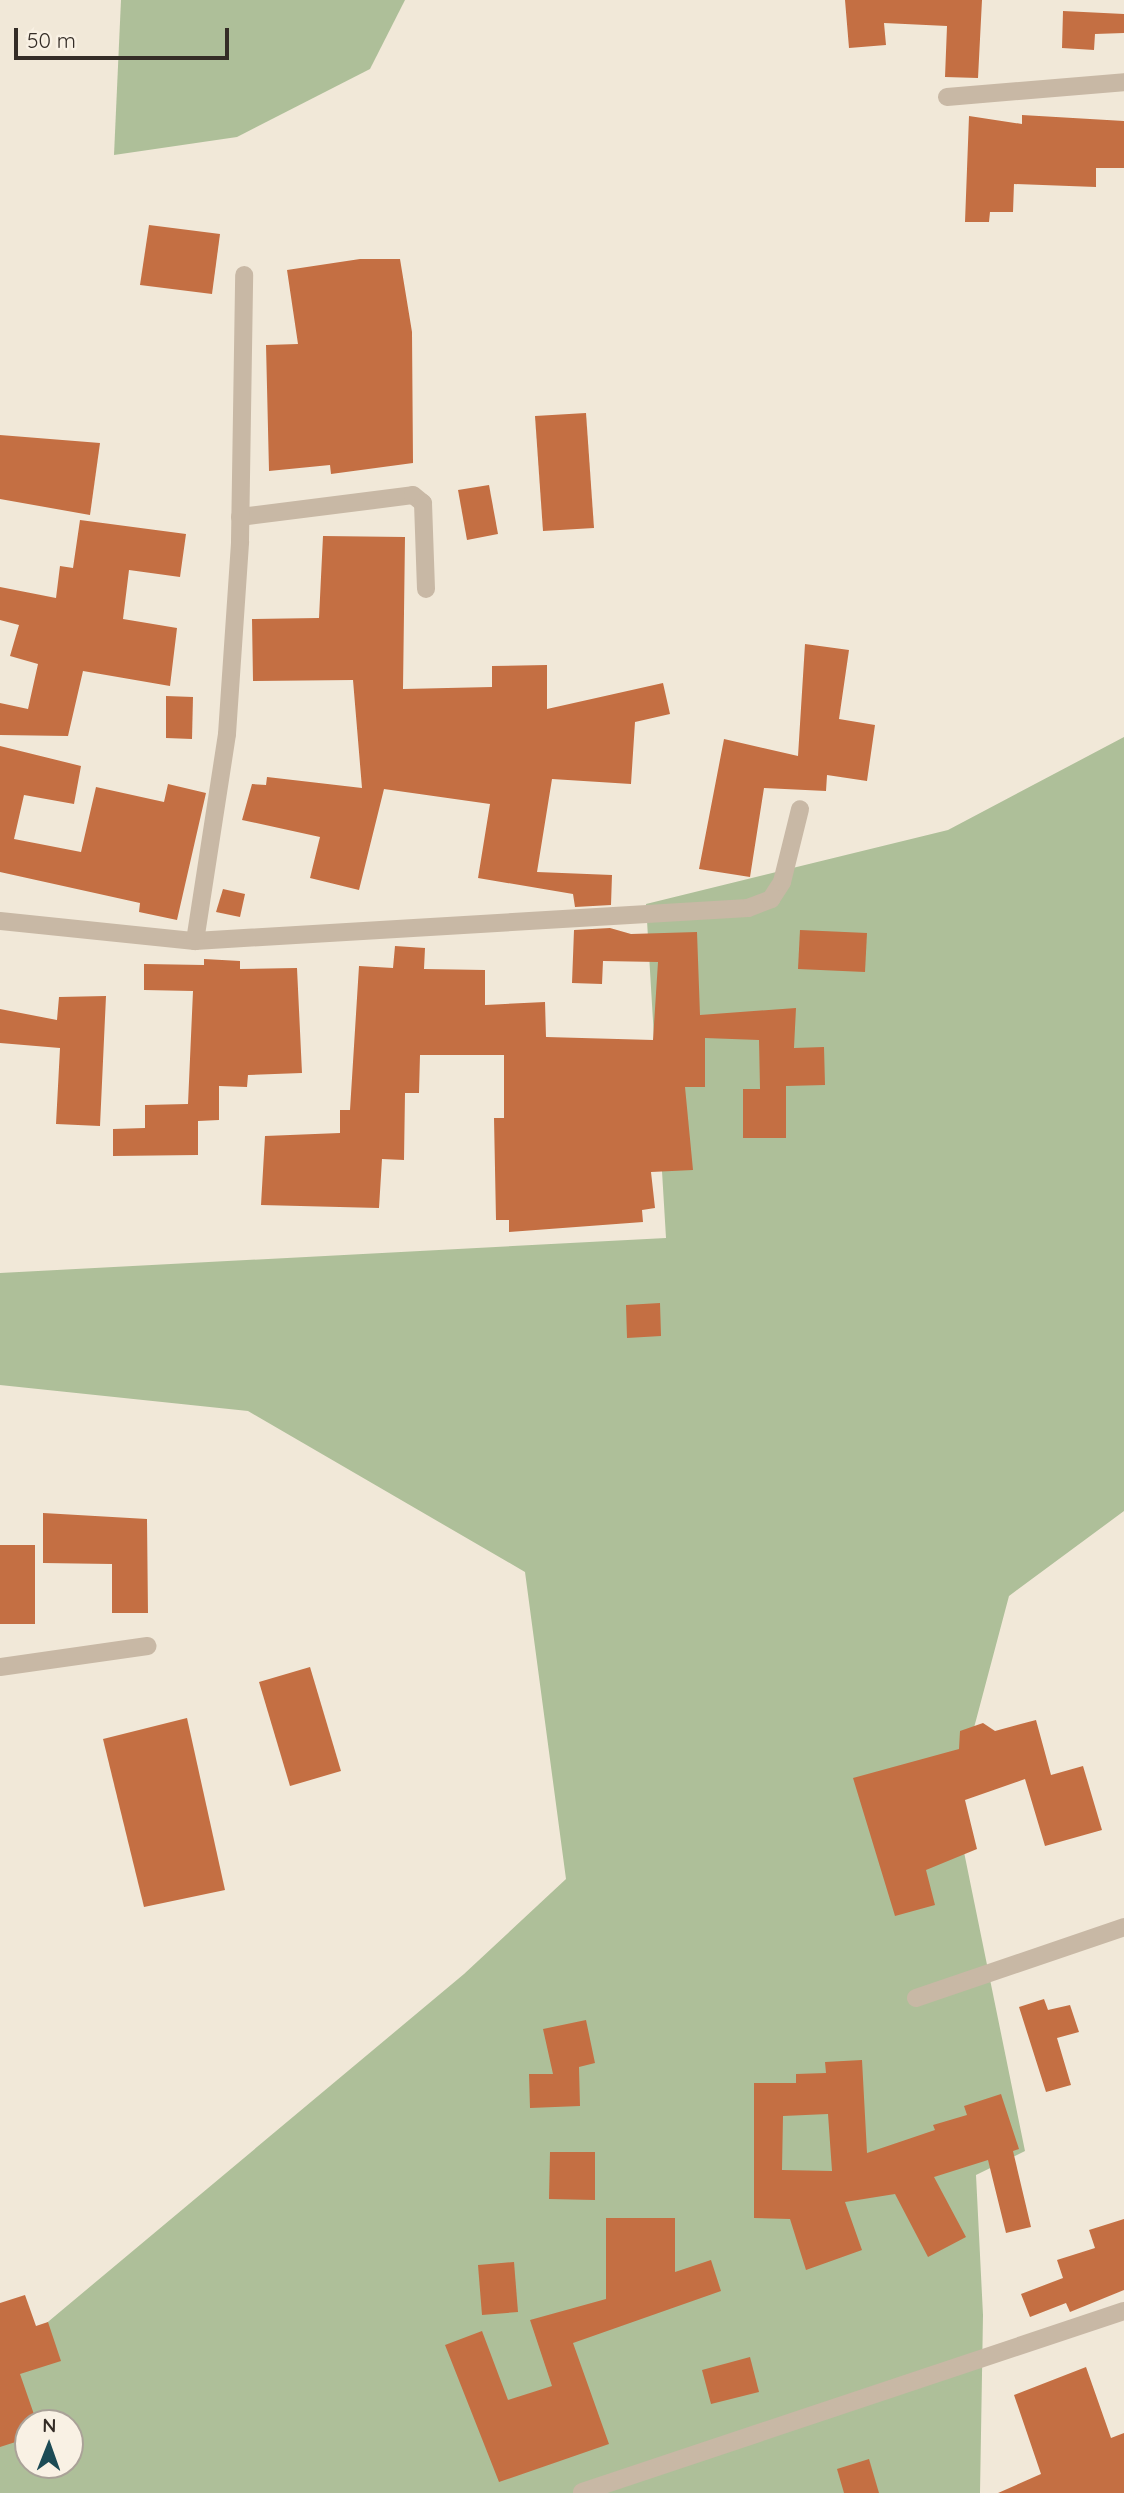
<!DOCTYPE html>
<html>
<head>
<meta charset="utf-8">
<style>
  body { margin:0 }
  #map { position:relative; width:1124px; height:2493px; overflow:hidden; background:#f1e8d8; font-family:Quicksand,sans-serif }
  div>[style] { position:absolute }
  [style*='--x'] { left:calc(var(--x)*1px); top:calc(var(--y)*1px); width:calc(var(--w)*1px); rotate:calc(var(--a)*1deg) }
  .green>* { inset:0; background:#aebf99 }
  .building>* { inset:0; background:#c46f43 }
  .street>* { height:18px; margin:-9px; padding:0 9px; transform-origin:9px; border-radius:9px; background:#c8b8a5 }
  span { translate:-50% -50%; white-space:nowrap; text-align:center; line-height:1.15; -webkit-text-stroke:5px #f9f1e4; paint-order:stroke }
  .north { position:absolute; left:14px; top:2409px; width:70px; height:70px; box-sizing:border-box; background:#f9f1e4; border:2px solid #aaa298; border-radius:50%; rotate:1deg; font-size:19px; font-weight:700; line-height:28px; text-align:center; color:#342c26 }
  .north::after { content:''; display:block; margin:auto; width:24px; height:32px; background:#1c4b55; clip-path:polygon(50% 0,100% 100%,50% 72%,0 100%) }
  .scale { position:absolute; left:14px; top:28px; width:215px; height:32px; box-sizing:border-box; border:4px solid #342c26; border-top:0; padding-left:9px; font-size:21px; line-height:24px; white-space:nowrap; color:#342c26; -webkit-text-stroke:5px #f9f1e4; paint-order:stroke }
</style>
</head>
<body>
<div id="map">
  <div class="green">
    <i style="clip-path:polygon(121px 0,405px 0,370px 69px,237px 137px,114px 155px)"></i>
    <i style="clip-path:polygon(evenodd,1124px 737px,1124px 1511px,1009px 1596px,954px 1803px,1025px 2151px,976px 2175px,983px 2315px,980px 2493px,0 2493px,0 2362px,464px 1974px,566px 1879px,525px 1572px,248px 1411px,0 1385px,0 1273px,666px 1238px,646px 904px,948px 830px,1124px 737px,28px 2423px,70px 2423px,70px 2465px,28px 2465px,28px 2423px)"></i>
  </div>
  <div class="building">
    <i style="clip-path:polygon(845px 0,982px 0,978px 78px,945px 77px,947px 26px,884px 23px,886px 45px,849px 48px)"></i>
    <i style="clip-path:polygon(1063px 11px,1124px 14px,1124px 33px,1095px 34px,1094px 50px,1062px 48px)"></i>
    <i style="clip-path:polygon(1022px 115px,1124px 121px,1124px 168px,1096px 168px,1096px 187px,1014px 184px,1013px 212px,990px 212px,989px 222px,965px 222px,969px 116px,1022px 124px)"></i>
    <i style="clip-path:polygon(149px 225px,220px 234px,212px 294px,140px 285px)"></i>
    <i style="clip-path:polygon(360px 259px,400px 259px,412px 332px,413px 463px,331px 474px,330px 465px,269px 471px,266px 345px,298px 344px,287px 270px)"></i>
    <i style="clip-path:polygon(586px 413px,594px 528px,543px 531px,535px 416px)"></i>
    <i style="clip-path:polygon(0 435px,100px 443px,90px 515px,0 499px)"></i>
    <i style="clip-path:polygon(489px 485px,498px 534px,467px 540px,458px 490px)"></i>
    <i style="clip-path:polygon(80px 520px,186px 534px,180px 577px,129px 570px,123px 619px,177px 628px,170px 686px,83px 671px,68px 736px,0 735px,0 703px,28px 709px,38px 664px,10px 656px,19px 625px,0 620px,0 587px,56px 598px,60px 566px,73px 568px)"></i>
    <i style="clip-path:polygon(323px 536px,405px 537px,403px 689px,492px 687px,492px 666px,547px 665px,547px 709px,663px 683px,670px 714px,635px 722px,631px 784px,552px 779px,537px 872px,612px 875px,611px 905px,575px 907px,573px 894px,478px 878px,490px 804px,384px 789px,359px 890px,310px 878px,320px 837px,242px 820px,252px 784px,266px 785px,267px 777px,362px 788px,353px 680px,253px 681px,252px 619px,319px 618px)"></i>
    <i style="clip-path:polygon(805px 644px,849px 650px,839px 719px,875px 725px,867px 781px,827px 775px,826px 791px,764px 788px,750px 877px,699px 869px,724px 739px,798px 756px)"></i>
    <i style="clip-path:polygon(166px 696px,193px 697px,192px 739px,166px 738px)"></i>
    <i style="clip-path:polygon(0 746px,81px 766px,74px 804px,24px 795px,14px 839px,81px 852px,96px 787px,164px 802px,168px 784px,206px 793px,177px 920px,139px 912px,140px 903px,0 872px)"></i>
    <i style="clip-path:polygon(223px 889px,245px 894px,240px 917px,216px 912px)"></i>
    <i style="clip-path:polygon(610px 928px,631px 934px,697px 932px,700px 1015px,796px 1008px,794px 1048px,824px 1047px,825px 1085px,786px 1086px,786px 1138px,743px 1138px,743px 1089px,760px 1089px,759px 1040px,705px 1038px,705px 1087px,685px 1087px,693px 1170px,651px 1172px,655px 1208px,642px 1210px,643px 1222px,509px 1232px,509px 1220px,496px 1220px,494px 1118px,504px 1118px,504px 1055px,420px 1055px,419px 1093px,405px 1093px,404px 1160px,382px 1159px,379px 1208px,261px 1205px,265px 1136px,340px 1133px,340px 1110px,350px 1110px,359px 966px,393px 968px,395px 946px,425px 948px,424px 969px,485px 970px,485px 1005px,545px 1002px,546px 1037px,653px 1040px,658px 962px,603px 961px,602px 984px,572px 983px,574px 930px)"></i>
    <i style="clip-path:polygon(800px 930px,867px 933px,865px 972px,798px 969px)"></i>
    <i style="clip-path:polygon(204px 959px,240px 961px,240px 969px,297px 968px,302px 1073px,248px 1075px,247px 1087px,219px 1086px,219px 1120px,198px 1121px,198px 1155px,113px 1156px,113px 1129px,145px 1128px,145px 1105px,188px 1104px,193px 991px,144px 990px,144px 964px,204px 965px)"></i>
    <i style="clip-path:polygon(106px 996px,100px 1126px,56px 1124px,60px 1048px,0 1043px,0 1009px,57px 1020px,59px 997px)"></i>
    <i style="clip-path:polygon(660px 1303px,661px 1336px,627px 1338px,626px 1305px)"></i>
    <i style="clip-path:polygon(43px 1513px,147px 1519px,148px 1613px,112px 1613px,112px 1564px,43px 1563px)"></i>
    <i style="clip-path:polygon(0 1545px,35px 1545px,35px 1624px,0 1624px)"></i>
    <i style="clip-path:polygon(310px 1667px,341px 1771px,290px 1786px,259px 1682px)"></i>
    <i style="clip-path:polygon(187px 1718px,225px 1890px,144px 1907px,103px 1739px)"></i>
    <i style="clip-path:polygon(1036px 1720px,1051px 1775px,1083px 1766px,1102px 1830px,1045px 1846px,1025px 1779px,965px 1800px,977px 1849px,926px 1870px,935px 1905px,895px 1916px,853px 1778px,959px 1749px,960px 1731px,983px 1723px,995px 1731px)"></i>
    <i style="clip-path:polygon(1044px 1999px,1048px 2010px,1070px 2005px,1079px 2032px,1057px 2038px,1071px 2085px,1046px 2092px,1019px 2007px)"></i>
    <i style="clip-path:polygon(586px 2020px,595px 2063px,579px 2067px,580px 2106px,530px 2108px,529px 2074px,553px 2074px,543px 2029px)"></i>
    <i style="clip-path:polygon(evenodd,862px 2060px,867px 2153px,935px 2130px,933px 2125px,967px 2115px,964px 2106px,1001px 2094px,1019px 2149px,1013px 2151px,1031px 2227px,1006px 2233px,988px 2160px,934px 2177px,966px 2237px,928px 2257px,895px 2194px,845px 2202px,862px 2250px,806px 2270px,790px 2219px,754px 2218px,754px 2083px,796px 2083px,796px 2074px,826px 2073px,825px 2062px,862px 2060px,828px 2114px,832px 2171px,782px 2170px,783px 2116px,828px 2114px)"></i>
    <i style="clip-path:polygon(550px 2152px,595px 2152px,595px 2200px,549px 2199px)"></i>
    <i style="clip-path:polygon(606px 2218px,675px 2218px,675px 2272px,711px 2260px,721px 2291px,573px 2343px,609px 2444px,499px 2482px,445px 2345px,482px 2331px,508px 2400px,552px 2386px,530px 2320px,606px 2299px)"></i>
    <i style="clip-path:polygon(1124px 2219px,1124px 2290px,1070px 2312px,1066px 2303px,1030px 2317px,1021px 2294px,1063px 2278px,1057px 2260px,1095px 2248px,1089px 2230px)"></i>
    <i style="clip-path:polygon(514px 2262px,518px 2312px,482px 2315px,478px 2265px)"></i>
    <i style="clip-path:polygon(25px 2295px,36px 2326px,48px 2322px,61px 2361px,20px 2374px,37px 2423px,28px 2423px,28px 2438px,0 2447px,0 2303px)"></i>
    <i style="clip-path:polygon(750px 2357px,759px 2392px,711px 2404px,702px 2370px)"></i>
    <i style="clip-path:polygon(1086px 2367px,1111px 2438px,1124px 2433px,1124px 2493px,998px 2493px,1041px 2474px,1014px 2395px)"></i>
    <i style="clip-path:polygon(869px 2459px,879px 2493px,844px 2493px,837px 2469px)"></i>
  </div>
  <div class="street">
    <i style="--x:947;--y:97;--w:178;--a:-4.8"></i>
    <i style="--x:240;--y:517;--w:174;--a:-7.2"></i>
    <i style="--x:413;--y:495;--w:13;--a:39"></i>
    <i style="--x:423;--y:503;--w:86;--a:88"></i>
    <i style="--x:0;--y:921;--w:196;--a:5.9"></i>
    <i style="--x:195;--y:941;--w:554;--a:-3.42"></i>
    <i style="--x:748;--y:908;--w:25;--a:-21"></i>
    <i style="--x:771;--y:899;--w:20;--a:-57"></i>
    <i style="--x:782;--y:882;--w:75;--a:-76.1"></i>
    <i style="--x:195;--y:941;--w:209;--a:-81.2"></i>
    <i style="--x:227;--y:734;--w:193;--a:-86.1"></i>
    <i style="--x:240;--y:541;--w:266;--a:-89.1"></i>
    <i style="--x:0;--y:1667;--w:149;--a:-8.1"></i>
    <i style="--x:916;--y:1998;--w:220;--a:-18.8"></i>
    <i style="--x:582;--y:2492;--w:571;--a:-18.47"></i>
  </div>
  <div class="north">N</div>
  <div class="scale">50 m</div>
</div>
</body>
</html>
